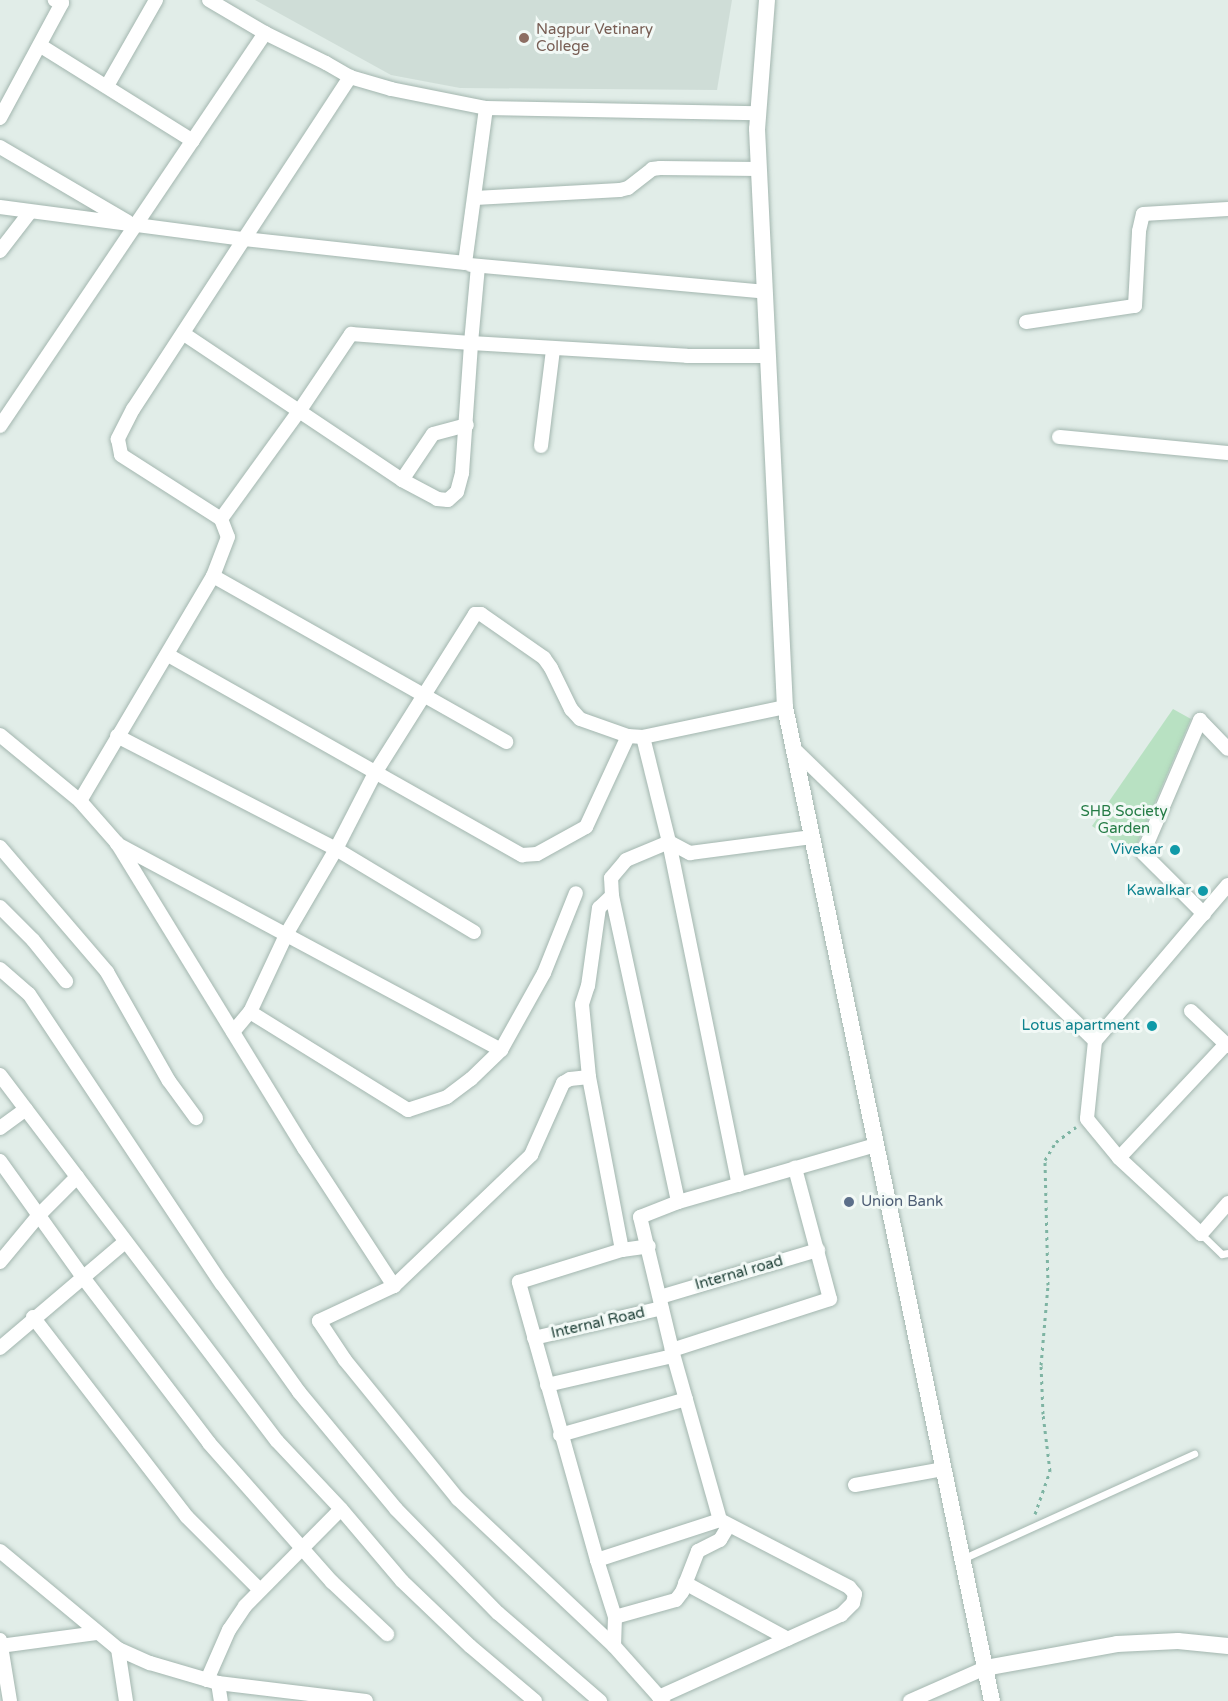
<!DOCTYPE html>
<html>
<head>
<meta charset="utf-8">
<style>
  body { margin:0 }
  #map { position:relative; width:1228px; height:1701px; overflow:hidden; background:#e1ede8; font-family:"Varela Round",sans-serif }
  div>[style] { position:absolute }
  [style*='--x'] { left:calc(var(--x)*1px); top:calc(var(--y)*1px); width:calc(var(--w)*1px); rotate:calc(var(--a)*1deg) }
  .built>* { inset:0; background:#cfddd7 }
  .green>* { inset:0; background:#b8e1c2 }
  .path>* { height:3px; margin-top:-1.5px; transform-origin:0; background:repeating-linear-gradient(90deg,#7eb4a3 0 3px,transparent 0 7.5px) }
  .roads { filter:drop-shadow(0 0 2px #a3b6af) drop-shadow(0 0 2px #a3b6af) }
  .service>* { height:7px; margin:-3.5px; padding:0 3.5px; transform-origin:3.5px; border-radius:3.5px; background:#fff }
  .minor>* { height:14px; margin:-7px; padding:0 7px; transform-origin:7px; border-radius:7px; background:#fff }
  .tertiary>* { height:16px; margin:-8px; padding:0 8px; transform-origin:8px; border-radius:8px; background:#fff }
  .dots>* { width:16px; height:16px; translate:-50% -50%; box-sizing:border-box; border:3px solid #f2f9f6; border-radius:50% }
  span { translate:-50% -50%; white-space:nowrap; text-align:center; line-height:1.15; -webkit-text-stroke:6px #f2f9f6; paint-order:stroke }
  .education-label { font-size:15px; color:#785e54 }
  .left { translate:0 -50%; text-align:left }
  .park-label { font-size:15px; color:#257c46 }
  .culture-label { font-size:15px; color:#0d838f }
  .right { translate:-100% -50%; text-align:right }
  .service-label { font-size:15px; color:#4e5e75 }
  .street-label { font-size:15px; color:#1f4037 }
</style>
</head>
<body>
<div id="map">
  <div class="built">
    <i style="clip-path:polygon(255px 0,732px 0,717px 90px,460px 88px,391px 75px)"></i>
  </div>
  <div class="green">
    <i style="clip-path:polygon(1173px 709px,1191px 719px,1133px 854px,1092px 826px)"></i>
  </div>
  <div class="path">
    <i style="--x:1035;--y:1514;--w:46;--a:-70.8"></i>
    <i style="--x:1050;--y:1471;--w:57;--a:-97"></i>
    <i style="--x:1043;--y:1414;--w:49;--a:-92.3"></i>
    <i style="--x:1041;--y:1365;--w:80;--a:-85"></i>
    <i style="--x:1048;--y:1285;--w:125;--a:-91.4"></i>
    <i style="--x:1045;--y:1160;--w:21;--a:-59"></i>
    <i style="--x:1056;--y:1142;--w:25;--a:-37"></i>
  </div>
  <div class="roads">
    <div class="service">
      <i style="--x:1201;--y:1234;--w:29;--a:44"></i>
      <i style="--x:1222;--y:1254;--w:6;--a:-9"></i>
      <i style="--x:962;--y:1559;--w:255;--a:-24.4"></i>
    </div>
    <div class="minor">
      <i style="--x:209;--y:0;--w:65;--a:30.5"></i>
      <i style="--x:265;--y:33;--w:68;--a:26.2"></i>
      <i style="--x:326;--y:63;--w:28;--a:30"></i>
      <i style="--x:350;--y:77;--w:43;--a:16.3"></i>
      <i style="--x:391;--y:89;--w:97;--a:11.3"></i>
      <i style="--x:486;--y:108;--w:271;--a:1.1"></i>
      <i style="--x:41;--y:46;--w:179;--a:32"></i>
      <i style="--x:107;--y:86;--w:99;--a:-60.3"></i>
      <i style="--x:486;--y:108;--w:156;--a:97.7"></i>
      <i style="--x:465;--y:263;--w:222;--a:-173.8"></i>
      <i style="--x:244;--y:239;--w:203;--a:123.1"></i>
      <i style="--x:133;--y:409;--w:34;--a:117"></i>
      <i style="--x:118;--y:439;--w:16;--a:79"></i>
      <i style="--x:121;--y:455;--w:119;--a:32.6"></i>
      <i style="--x:221;--y:519;--w:19;--a:69"></i>
      <i style="--x:228;--y:537;--w:42;--a:111"></i>
      <i style="--x:213;--y:576;--w:261;--a:120.6"></i>
      <i style="--x:80;--y:801;--w:56;--a:48.6"></i>
      <i style="--x:117;--y:843;--w:358;--a:58.5"></i>
      <i style="--x:304;--y:1148;--w:165;--a:56.9"></i>
      <i style="--x:394;--y:1286;--w:83;--a:155"></i>
      <i style="--x:319;--y:1321;--w:47;--a:56.3"></i>
      <i style="--x:345;--y:1360;--w:179;--a:50.9"></i>
      <i style="--x:458;--y:1499;--w:214;--a:43.3"></i>
      <i style="--x:614;--y:1646;--w:74;--a:48.3"></i>
      <i style="--x:0;--y:118;--w:131;--a:-61.7"></i>
      <i style="--x:62;--y:3;--w:8;--a:-157"></i>
      <i style="--x:0;--y:147;--w:148;--a:30.4"></i>
      <i style="--x:475;--y:198;--w:145;--a:-3.2"></i>
      <i style="--x:620;--y:190;--w:8;--a:-14"></i>
      <i style="--x:628;--y:188;--w:31;--a:-38"></i>
      <i style="--x:652;--y:169;--w:8;--a:-7"></i>
      <i style="--x:660;--y:168;--w:99;--a:0.6"></i>
      <i style="--x:0;--y:207;--w:246;--a:7.5"></i>
      <i style="--x:244;--y:239;--w:194;--a:-56.8"></i>
      <i style="--x:0;--y:251;--w:49;--a:-52.4"></i>
      <i style="--x:471;--y:265;--w:295;--a:5.2"></i>
      <i style="--x:1026;--y:322;--w:110;--a:-8.4"></i>
      <i style="--x:1135;--y:306;--w:75;--a:-86.9"></i>
      <i style="--x:1139;--y:231;--w:17;--a:-77"></i>
      <i style="--x:1143;--y:214;--w:85;--a:-3.4"></i>
      <i style="--x:184;--y:334;--w:262;--a:33.8"></i>
      <i style="--x:402;--y:480;--w:40;--a:28"></i>
      <i style="--x:437;--y:499;--w:11;--a:5"></i>
      <i style="--x:448;--y:500;--w:12;--a:-42"></i>
      <i style="--x:457;--y:492;--w:20;--a:-75"></i>
      <i style="--x:462;--y:473;--w:130;--a:-86"></i>
      <i style="--x:471;--y:343;--w:216;--a:3.4"></i>
      <i style="--x:687;--y:356;--w:81;--a:0"></i>
      <i style="--x:0;--y:426;--w:474;--a:-56"></i>
      <i style="--x:1059;--y:437;--w:170;--a:5.4"></i>
      <i style="--x:541;--y:446;--w:97;--a:-82.9"></i>
      <i style="--x:402;--y:480;--w:55;--a:-56"></i>
      <i style="--x:433;--y:434;--w:35;--a:-15"></i>
      <i style="--x:221;--y:519;--w:135;--a:-54.1"></i>
      <i style="--x:300;--y:410;--w:92;--a:-56.1"></i>
      <i style="--x:351;--y:334;--w:120;--a:4.3"></i>
      <i style="--x:471;--y:343;--w:77;--a:-84.8"></i>
      <i style="--x:213;--y:576;--w:337;--a:29.5"></i>
      <i style="--x:168;--y:655;--w:407;--a:29.5"></i>
      <i style="--x:522;--y:855;--w:15;--a:-4"></i>
      <i style="--x:537;--y:854;--w:56;--a:-28.9"></i>
      <i style="--x:586;--y:827;--w:100;--a:-65.2"></i>
      <i style="--x:0;--y:735;--w:104;--a:39.5"></i>
      <i style="--x:117;--y:736;--w:246;--a:27.3"></i>
      <i style="--x:336;--y:849;--w:161;--a:31"></i>
      <i style="--x:794;--y:749;--w:419;--a:44.1"></i>
      <i style="--x:1095;--y:1041;--w:205;--a:-49.6"></i>
      <i style="--x:669;--y:842;--w:350;--a:78.5"></i>
      <i style="--x:669;--y:842;--w:24;--a:28"></i>
      <i style="--x:690;--y:853;--w:123;--a:-7.5"></i>
      <i style="--x:117;--y:844;--w:436;--a:28.2"></i>
      <i style="--x:0;--y:847;--w:165;--a:49.4"></i>
      <i style="--x:107;--y:972;--w:125;--a:60.4"></i>
      <i style="--x:169;--y:1081;--w:46;--a:53.9"></i>
      <i style="--x:612;--y:896;--w:313;--a:77.8"></i>
      <i style="--x:0;--y:907;--w:47;--a:45"></i>
      <i style="--x:33;--y:940;--w:53;--a:51.2"></i>
      <i style="--x:1204;--y:914;--w:86;--a:-135"></i>
      <i style="--x:1143;--y:853;--w:145;--a:-66.8"></i>
      <i style="--x:1200;--y:720;--w:40;--a:46"></i>
      <i style="--x:0;--y:969;--w:38;--a:41"></i>
      <i style="--x:29;--y:994;--w:348;--a:56.4"></i>
      <i style="--x:222;--y:1284;--w:133;--a:54.5"></i>
      <i style="--x:299;--y:1392;--w:152;--a:50.3"></i>
      <i style="--x:396;--y:1509;--w:146;--a:45.6"></i>
      <i style="--x:498;--y:1613;--w:135;--a:40.8"></i>
      <i style="--x:1191;--y:1011;--w:51;--a:43.4"></i>
      <i style="--x:250;--y:1012;--w:186;--a:31.8"></i>
      <i style="--x:408;--y:1110;--w:41;--a:-18.4"></i>
      <i style="--x:447;--y:1097;--w:30;--a:-37"></i>
      <i style="--x:471;--y:1079;--w:42;--a:-44"></i>
      <i style="--x:501;--y:1050;--w:88;--a:-60.8"></i>
      <i style="--x:544;--y:973;--w:86;--a:-68.2"></i>
      <i style="--x:233;--y:1032;--w:26;--a:-50"></i>
      <i style="--x:250;--y:1012;--w:87;--a:-64.9"></i>
      <i style="--x:287;--y:933;--w:97;--a:-59.7"></i>
      <i style="--x:336;--y:849;--w:85;--a:-62.8"></i>
      <i style="--x:375;--y:773;--w:188;--a:-57.8"></i>
      <i style="--x:475;--y:614;--w:6;--a:0"></i>
      <i style="--x:481;--y:614;--w:77;--a:34.9"></i>
      <i style="--x:544;--y:658;--w:12;--a:55"></i>
      <i style="--x:551;--y:668;--w:46;--a:64"></i>
      <i style="--x:571;--y:709;--w:13;--a:48"></i>
      <i style="--x:580;--y:719;--w:51;--a:19.5"></i>
      <i style="--x:628;--y:736;--w:15;--a:4"></i>
      <i style="--x:1095;--y:1041;--w:78;--a:95.9"></i>
      <i style="--x:1087;--y:1119;--w:50;--a:50.6"></i>
      <i style="--x:1119;--y:1158;--w:112;--a:42.8"></i>
      <i style="--x:1201;--y:1234;--w:41;--a:-48.9"></i>
      <i style="--x:0;--y:1075;--w:459;--a:52.9"></i>
      <i style="--x:277;--y:1441;--w:93;--a:46.7"></i>
      <i style="--x:341;--y:1509;--w:94;--a:49.7"></i>
      <i style="--x:402;--y:1581;--w:94;--a:43.7"></i>
      <i style="--x:470;--y:1646;--w:85;--a:40.2"></i>
      <i style="--x:0;--y:1128;--w:32;--a:-36"></i>
      <i style="--x:1119;--y:1158;--w:156;--a:-46.8"></i>
      <i style="--x:0;--y:1161;--w:141;--a:54.5"></i>
      <i style="--x:82;--y:1276;--w:210;--a:52.7"></i>
      <i style="--x:209;--y:1443;--w:186;--a:48.5"></i>
      <i style="--x:332;--y:1582;--w:76;--a:43.4"></i>
      <i style="--x:622;--y:1250;--w:176;--a:-100.8"></i>
      <i style="--x:589;--y:1077;--w:73;--a:-95.5"></i>
      <i style="--x:582;--y:1004;--w:19;--a:-72"></i>
      <i style="--x:588;--y:986;--w:79;--a:-82"></i>
      <i style="--x:599;--y:908;--w:18;--a:-43"></i>
      <i style="--x:612;--y:896;--w:18;--a:-93"></i>
      <i style="--x:611;--y:878;--w:23;--a:-50"></i>
      <i style="--x:626;--y:860;--w:47;--a:-22.7"></i>
      <i style="--x:669;--y:842;--w:108;--a:-103.9"></i>
      <i style="--x:643;--y:737;--w:145;--a:-11.9"></i>
      <i style="--x:0;--y:1262;--w:61;--a:-50.3"></i>
      <i style="--x:39;--y:1215;--w:54;--a:-45"></i>
      <i style="--x:394;--y:1286;--w:190;--a:-43.7"></i>
      <i style="--x:531;--y:1155;--w:79;--a:-66"></i>
      <i style="--x:563;--y:1083;--w:8;--a:-30"></i>
      <i style="--x:570;--y:1079;--w:19;--a:-6"></i>
      <i style="--x:660;--y:1297;--w:165;--a:-16.6"></i>
      <i style="--x:33;--y:1317;--w:252;--a:52.4"></i>
      <i style="--x:187;--y:1517;--w:103;--a:45"></i>
      <i style="--x:534;--y:1338;--w:131;--a:-13.2"></i>
      <i style="--x:0;--y:1348;--w:164;--a:-40.3"></i>
      <i style="--x:672;--y:1350;--w:166;--a:-17.9"></i>
      <i style="--x:830;--y:1299;--w:136;--a:-105"></i>
      <i style="--x:547;--y:1385;--w:129;--a:-13"></i>
      <i style="--x:560;--y:1435;--w:131;--a:-15.9"></i>
      <i style="--x:855;--y:1485;--w:89;--a:-10.3"></i>
      <i style="--x:0;--y:1551;--w:153;--a:39.7"></i>
      <i style="--x:118;--y:1649;--w:35;--a:24"></i>
      <i style="--x:150;--y:1663;--w:71;--a:16.4"></i>
      <i style="--x:218;--y:1683;--w:149;--a:6.9"></i>
      <i style="--x:597;--y:1560;--w:289;--a:-105.7"></i>
      <i style="--x:519;--y:1282;--w:108;--a:-17.3"></i>
      <i style="--x:622;--y:1250;--w:27;--a:-8"></i>
      <i style="--x:685;--y:1583;--w:117;--a:28.5"></i>
      <i style="--x:615;--y:1617;--w:63;--a:-15.6"></i>
      <i style="--x:676;--y:1600;--w:10;--a:-53"></i>
      <i style="--x:682;--y:1592;--w:44;--a:-68.7"></i>
      <i style="--x:698;--y:1551;--w:25;--a:-27"></i>
      <i style="--x:720;--y:1540;--w:17;--a:-59"></i>
      <i style="--x:0;--y:1640;--w:62;--a:80.7"></i>
      <i style="--x:0;--y:1646;--w:99;--a:-7.6"></i>
      <i style="--x:614;--y:1646;--w:29;--a:-88"></i>
      <i style="--x:615;--y:1617;--w:60;--a:-107.5"></i>
      <i style="--x:597;--y:1560;--w:129;--a:-18"></i>
      <i style="--x:720;--y:1520;--w:177;--a:-105.8"></i>
      <i style="--x:672;--y:1350;--w:137;--a:-103.5"></i>
      <i style="--x:640;--y:1217;--w:41;--a:-21.5"></i>
      <i style="--x:678;--y:1202;--w:206;--a:-16.1"></i>
      <i style="--x:118;--y:1649;--w:53;--a:81.3"></i>
      <i style="--x:207;--y:1680;--w:55;--a:-66.3"></i>
      <i style="--x:229;--y:1630;--w:29;--a:-56"></i>
      <i style="--x:245;--y:1606;--w:136;--a:-45.3"></i>
      <i style="--x:218;--y:1683;--w:18;--a:81"></i>
      <i style="--x:659;--y:1697;--w:200;--a:-24.3"></i>
      <i style="--x:841;--y:1615;--w:17;--a:-45"></i>
      <i style="--x:853;--y:1603;--w:9;--a:-77"></i>
      <i style="--x:855;--y:1594;--w:9;--a:-131"></i>
      <i style="--x:849;--y:1587;--w:145;--a:-152.6"></i>
      <i style="--x:910;--y:1701;--w:82;--a:-23.7"></i>
    </div>
    <div class="tertiary">
      <i style="--x:767;--y:0;--w:129;--a:94.4"></i>
      <i style="--x:757;--y:129;--w:579;--a:87.23"></i>
      <i style="--x:785;--y:707;--w:1015;--a:78.24"></i>
      <i style="--x:985;--y:1668;--w:134;--a:-10.3"></i>
      <i style="--x:1117;--y:1644;--w:61;--a:-2.8"></i>
      <i style="--x:1178;--y:1641;--w:50;--a:5.7"></i>
    </div>
  </div>
  <div class="dots">
    <i style="left:524px;top:38px;background:#8d6e63"></i>
    <i style="left:1175px;top:850px;background:#0f9aa8"></i>
    <i style="left:1203px;top:891px;background:#0f9aa8"></i>
    <i style="left:1152px;top:1026px;background:#0f9aa8"></i>
    <i style="left:849px;top:1202px;background:#5c6f8a"></i>
  </div>
  <div class="education-label">
    <span class="left" style="left:536px;top:38px">Nagpur Vetinary<br>College</span>
  </div>
  <div class="park-label">
    <span style="left:1124px;top:820px">SHB Society<br>Garden</span>
  </div>
  <div class="culture-label">
    <span class="right" style="left:1163px;top:850px">Vivekar</span>
    <span class="right" style="left:1191px;top:891px">Kawalkar</span>
    <span class="right" style="left:1140px;top:1026px">Lotus apartment</span>
  </div>
  <div class="service-label">
    <span class="left" style="left:861px;top:1202px">Union Bank</span>
  </div>
  <div class="street-label">
    <span style="left:739px;top:1273px;rotate:-16deg">Internal road</span>
    <span style="left:598px;top:1323px;rotate:-13deg">Internal Road</span>
  </div>
</div>
</body>
</html>
